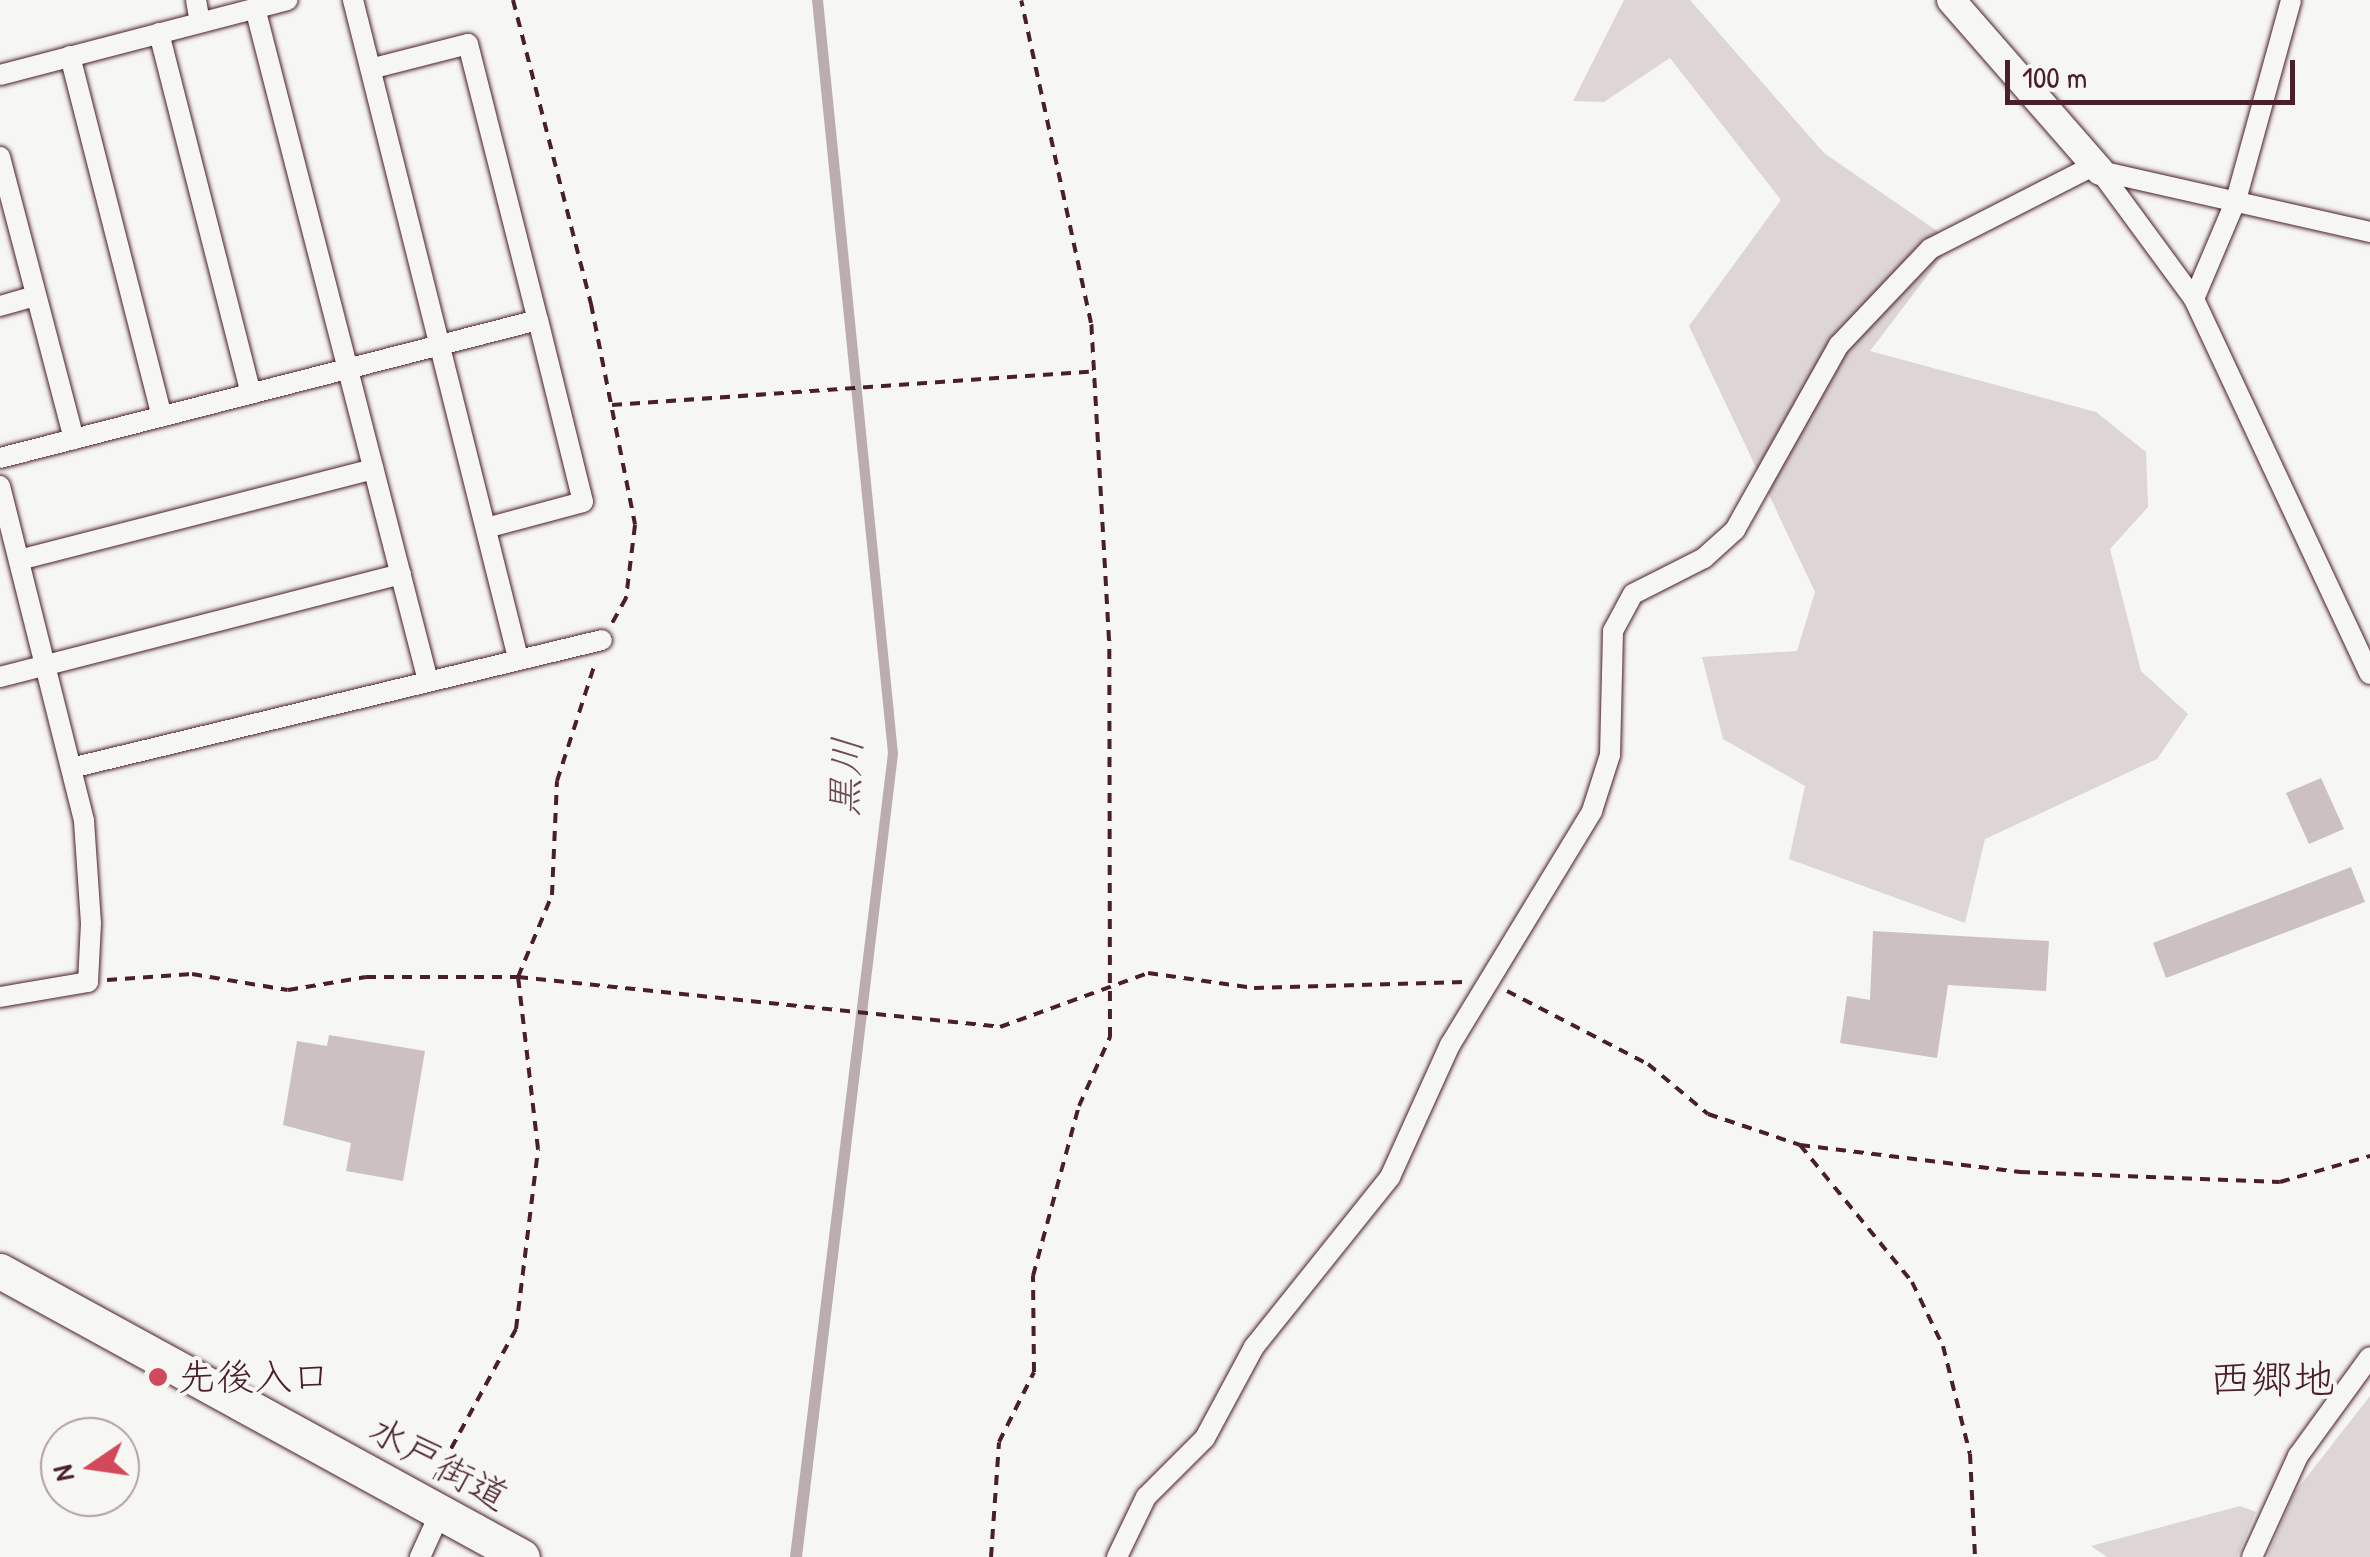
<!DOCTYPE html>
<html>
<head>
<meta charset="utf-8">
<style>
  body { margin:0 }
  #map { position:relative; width:2370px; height:1557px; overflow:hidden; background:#f6f6f2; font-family:"Patrick Hand","Klee One",sans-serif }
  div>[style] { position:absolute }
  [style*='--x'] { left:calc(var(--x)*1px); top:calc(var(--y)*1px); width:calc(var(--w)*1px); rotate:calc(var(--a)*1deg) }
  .green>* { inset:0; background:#ddd6d5 }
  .water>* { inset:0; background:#bbadae }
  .building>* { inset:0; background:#ccc1c0 }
  .path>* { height:4px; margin-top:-2px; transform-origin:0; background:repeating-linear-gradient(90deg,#4a1f2b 0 10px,transparent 0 18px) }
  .roads { filter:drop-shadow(0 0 2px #4a1f2b) drop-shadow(0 0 2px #4a1f2b) }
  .street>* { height:20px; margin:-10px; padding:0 10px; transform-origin:10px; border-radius:10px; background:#f6f6f2 }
  .secondary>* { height:28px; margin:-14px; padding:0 14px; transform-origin:14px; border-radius:14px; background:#f6f6f2 }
  .highway>* { height:35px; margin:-17.5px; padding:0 17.5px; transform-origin:17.5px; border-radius:17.5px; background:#f6f6f2 }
  .dots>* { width:28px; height:28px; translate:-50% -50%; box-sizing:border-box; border:5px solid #f6f6f2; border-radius:50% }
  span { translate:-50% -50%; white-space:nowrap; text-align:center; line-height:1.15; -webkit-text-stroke:8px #f6f6f2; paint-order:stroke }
  .poi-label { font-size:38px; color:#4a1f2b }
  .left { translate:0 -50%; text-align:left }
  .street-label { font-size:38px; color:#4a1f2b }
  .water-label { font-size:40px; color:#6c4a52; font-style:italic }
  .quarter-label { font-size:42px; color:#4a1f2b }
  .north { position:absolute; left:40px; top:1417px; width:100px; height:100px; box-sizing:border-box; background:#f6f6f2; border:2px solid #b1a0a2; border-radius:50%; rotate:257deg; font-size:28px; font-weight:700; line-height:40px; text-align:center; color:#4a1f2b }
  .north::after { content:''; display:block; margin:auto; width:35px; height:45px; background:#d1495b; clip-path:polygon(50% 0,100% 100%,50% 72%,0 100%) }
  .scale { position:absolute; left:2005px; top:60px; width:290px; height:45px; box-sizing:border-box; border:5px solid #4a1f2b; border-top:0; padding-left:12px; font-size:30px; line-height:35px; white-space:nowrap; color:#4a1f2b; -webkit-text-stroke:8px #f6f6f2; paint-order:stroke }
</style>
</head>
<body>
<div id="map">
  <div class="green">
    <i style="clip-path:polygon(1624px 0,1690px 0,1824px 153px,1953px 242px,1870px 351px,2096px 412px,2146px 452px,2148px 507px,2110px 549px,2141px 671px,2188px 714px,2157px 759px,1985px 839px,1965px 923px,1789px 859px,1805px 786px,1723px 739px,1702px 657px,1797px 651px,1815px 592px,1689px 326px,1781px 200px,1670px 58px,1604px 102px,1573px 101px)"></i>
    <i style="clip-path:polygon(2370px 1396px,2370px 1557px,2267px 1557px,2295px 1492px)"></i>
    <i style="clip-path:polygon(2240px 1506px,2256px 1512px,2237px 1557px,2107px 1557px,2091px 1546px)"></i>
  </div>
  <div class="water">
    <i style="clip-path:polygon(812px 0,823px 0,898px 754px,802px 1557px,790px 1557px,888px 753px)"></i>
  </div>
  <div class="building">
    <i style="clip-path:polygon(2321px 778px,2344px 829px,2309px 844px,2286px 793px)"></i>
    <i style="clip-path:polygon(2351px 867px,2365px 902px,2166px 978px,2153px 943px)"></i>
    <i style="clip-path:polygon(1873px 931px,2049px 941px,2046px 991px,1948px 985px,1937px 1058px,1840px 1043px,1847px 996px,1870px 1000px)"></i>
    <i style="clip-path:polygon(329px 1035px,425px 1051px,403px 1181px,346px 1171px,351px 1143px,283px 1125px,297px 1041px,327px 1046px)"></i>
  </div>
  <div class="path">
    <i style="--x:513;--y:0;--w:314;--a:75.6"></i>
    <i style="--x:591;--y:304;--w:225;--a:78.7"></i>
    <i style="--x:635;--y:525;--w:74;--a:97"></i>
    <i style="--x:626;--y:598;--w:29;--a:119"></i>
    <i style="--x:612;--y:405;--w:478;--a:-4"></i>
    <i style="--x:107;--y:980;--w:85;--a:-4"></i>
    <i style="--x:192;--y:974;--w:97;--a:9.5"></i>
    <i style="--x:288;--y:990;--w:79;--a:-9.5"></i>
    <i style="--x:366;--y:977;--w:152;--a:0"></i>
    <i style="--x:518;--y:977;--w:485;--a:5.9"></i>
    <i style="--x:1000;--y:1027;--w:158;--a:-20"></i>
    <i style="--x:1148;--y:973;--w:107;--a:8.1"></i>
    <i style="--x:1254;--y:988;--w:211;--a:-1.6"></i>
    <i style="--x:1507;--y:991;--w:159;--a:27.4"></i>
    <i style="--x:1648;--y:1064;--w:78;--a:39.8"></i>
    <i style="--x:1708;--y:1114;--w:97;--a:18.6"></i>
    <i style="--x:1800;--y:1145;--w:222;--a:7"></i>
    <i style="--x:2020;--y:1172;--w:260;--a:2.2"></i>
    <i style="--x:2280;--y:1182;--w:94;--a:-16.1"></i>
    <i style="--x:1800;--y:1145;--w:177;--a:50.7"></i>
    <i style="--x:1912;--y:1282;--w:71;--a:64.2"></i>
    <i style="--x:1943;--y:1346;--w:111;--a:76"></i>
    <i style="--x:1970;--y:1454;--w:103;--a:87.2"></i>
    <i style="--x:434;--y:1480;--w:172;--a:-61.5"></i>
    <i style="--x:516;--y:1329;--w:181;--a:-83"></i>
    <i style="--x:538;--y:1149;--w:173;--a:-96.6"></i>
    <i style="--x:518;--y:977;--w:89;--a:-67.5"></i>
    <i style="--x:552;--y:895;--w:114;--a:-87.5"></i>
    <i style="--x:557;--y:781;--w:124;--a:-72.1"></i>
    <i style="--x:991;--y:1557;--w:115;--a:-86"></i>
    <i style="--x:999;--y:1442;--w:78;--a:-63.4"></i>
    <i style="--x:1034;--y:1372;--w:96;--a:-90.6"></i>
    <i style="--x:1033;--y:1276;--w:176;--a:-74.9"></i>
    <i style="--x:1079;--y:1106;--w:76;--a:-65.8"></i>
    <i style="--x:1110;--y:1037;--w:397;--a:-90.1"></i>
    <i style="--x:1109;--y:640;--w:318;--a:-93.2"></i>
    <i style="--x:1091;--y:323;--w:330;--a:-102.2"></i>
  </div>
  <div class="roads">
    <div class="street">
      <i style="--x:196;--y:0;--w:22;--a:80"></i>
      <i style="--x:353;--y:0;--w:678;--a:75.92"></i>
      <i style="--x:255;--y:8;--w:691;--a:75.58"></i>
      <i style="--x:159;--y:33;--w:372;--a:75.7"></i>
      <i style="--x:70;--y:56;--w:372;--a:75.7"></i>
      <i style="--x:374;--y:68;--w:97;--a:-14.3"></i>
      <i style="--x:468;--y:44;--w:285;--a:75.8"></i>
      <i style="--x:538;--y:320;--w:187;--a:76.1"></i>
      <i style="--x:583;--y:502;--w:96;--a:165"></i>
      <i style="--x:0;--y:75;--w:297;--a:-14.6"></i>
      <i style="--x:0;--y:157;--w:292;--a:75.3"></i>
      <i style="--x:2100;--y:171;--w:159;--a:53.7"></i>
      <i style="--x:2194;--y:299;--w:414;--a:64.9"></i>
      <i style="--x:2100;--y:171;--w:277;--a:12.7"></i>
      <i style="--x:2194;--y:299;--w:108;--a:-67"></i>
      <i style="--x:2236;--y:200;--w:207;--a:-74.6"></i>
      <i style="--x:0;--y:306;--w:37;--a:-16"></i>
      <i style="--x:0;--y:458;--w:555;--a:-14.39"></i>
      <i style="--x:0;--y:486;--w:345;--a:75.9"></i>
      <i style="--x:84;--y:821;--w:102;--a:86.1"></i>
      <i style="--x:91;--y:923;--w:59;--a:92.9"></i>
      <i style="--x:88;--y:982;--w:89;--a:170.3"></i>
      <i style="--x:19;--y:560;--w:366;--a:-14.4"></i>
      <i style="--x:0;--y:677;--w:414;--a:-14.4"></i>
      <i style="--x:71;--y:768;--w:546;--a:-13.55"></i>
      <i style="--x:420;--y:1557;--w:48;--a:-65.6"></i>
      <i style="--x:1117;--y:1557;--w:67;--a:-64.2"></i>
      <i style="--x:1146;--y:1497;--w:83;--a:-45"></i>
      <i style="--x:1205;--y:1438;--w:103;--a:-61.7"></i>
      <i style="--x:1254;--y:1347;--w:218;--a:-51.3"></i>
      <i style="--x:1390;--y:1177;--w:145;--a:-65.6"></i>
      <i style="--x:1450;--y:1045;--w:274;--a:-58.7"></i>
      <i style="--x:1592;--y:811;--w:59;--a:-72.2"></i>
      <i style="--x:1610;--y:755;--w:124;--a:-88.6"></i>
      <i style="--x:1613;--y:631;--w:42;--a:-61.6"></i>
      <i style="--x:1633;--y:594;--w:80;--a:-26.9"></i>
      <i style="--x:1704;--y:558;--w:42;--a:-42.1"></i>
      <i style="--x:1735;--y:530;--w:212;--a:-60.7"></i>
      <i style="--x:1839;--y:345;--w:132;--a:-46.5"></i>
      <i style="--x:1930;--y:249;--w:185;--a:-27"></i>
      <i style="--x:2252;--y:1557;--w:111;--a:-65.5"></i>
      <i style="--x:2298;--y:1456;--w:122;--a:-54"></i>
    </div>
    <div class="secondary">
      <i style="--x:1951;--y:0;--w:227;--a:48.9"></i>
    </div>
    <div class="highway">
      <i style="--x:0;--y:1271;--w:595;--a:28.72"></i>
    </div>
  </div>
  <div class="dots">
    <i style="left:158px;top:1377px;background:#d1495b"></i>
  </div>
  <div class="poi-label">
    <span class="left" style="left:178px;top:1377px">先後入口</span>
  </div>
  <div class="street-label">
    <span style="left:439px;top:1463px;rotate:29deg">水戸街道</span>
  </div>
  <div class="water-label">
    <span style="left:844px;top:777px;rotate:-87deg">黒川</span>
  </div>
  <div class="quarter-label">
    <span style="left:2272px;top:1378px">西郷地</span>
  </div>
  <div class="north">N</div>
  <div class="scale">100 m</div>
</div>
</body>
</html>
